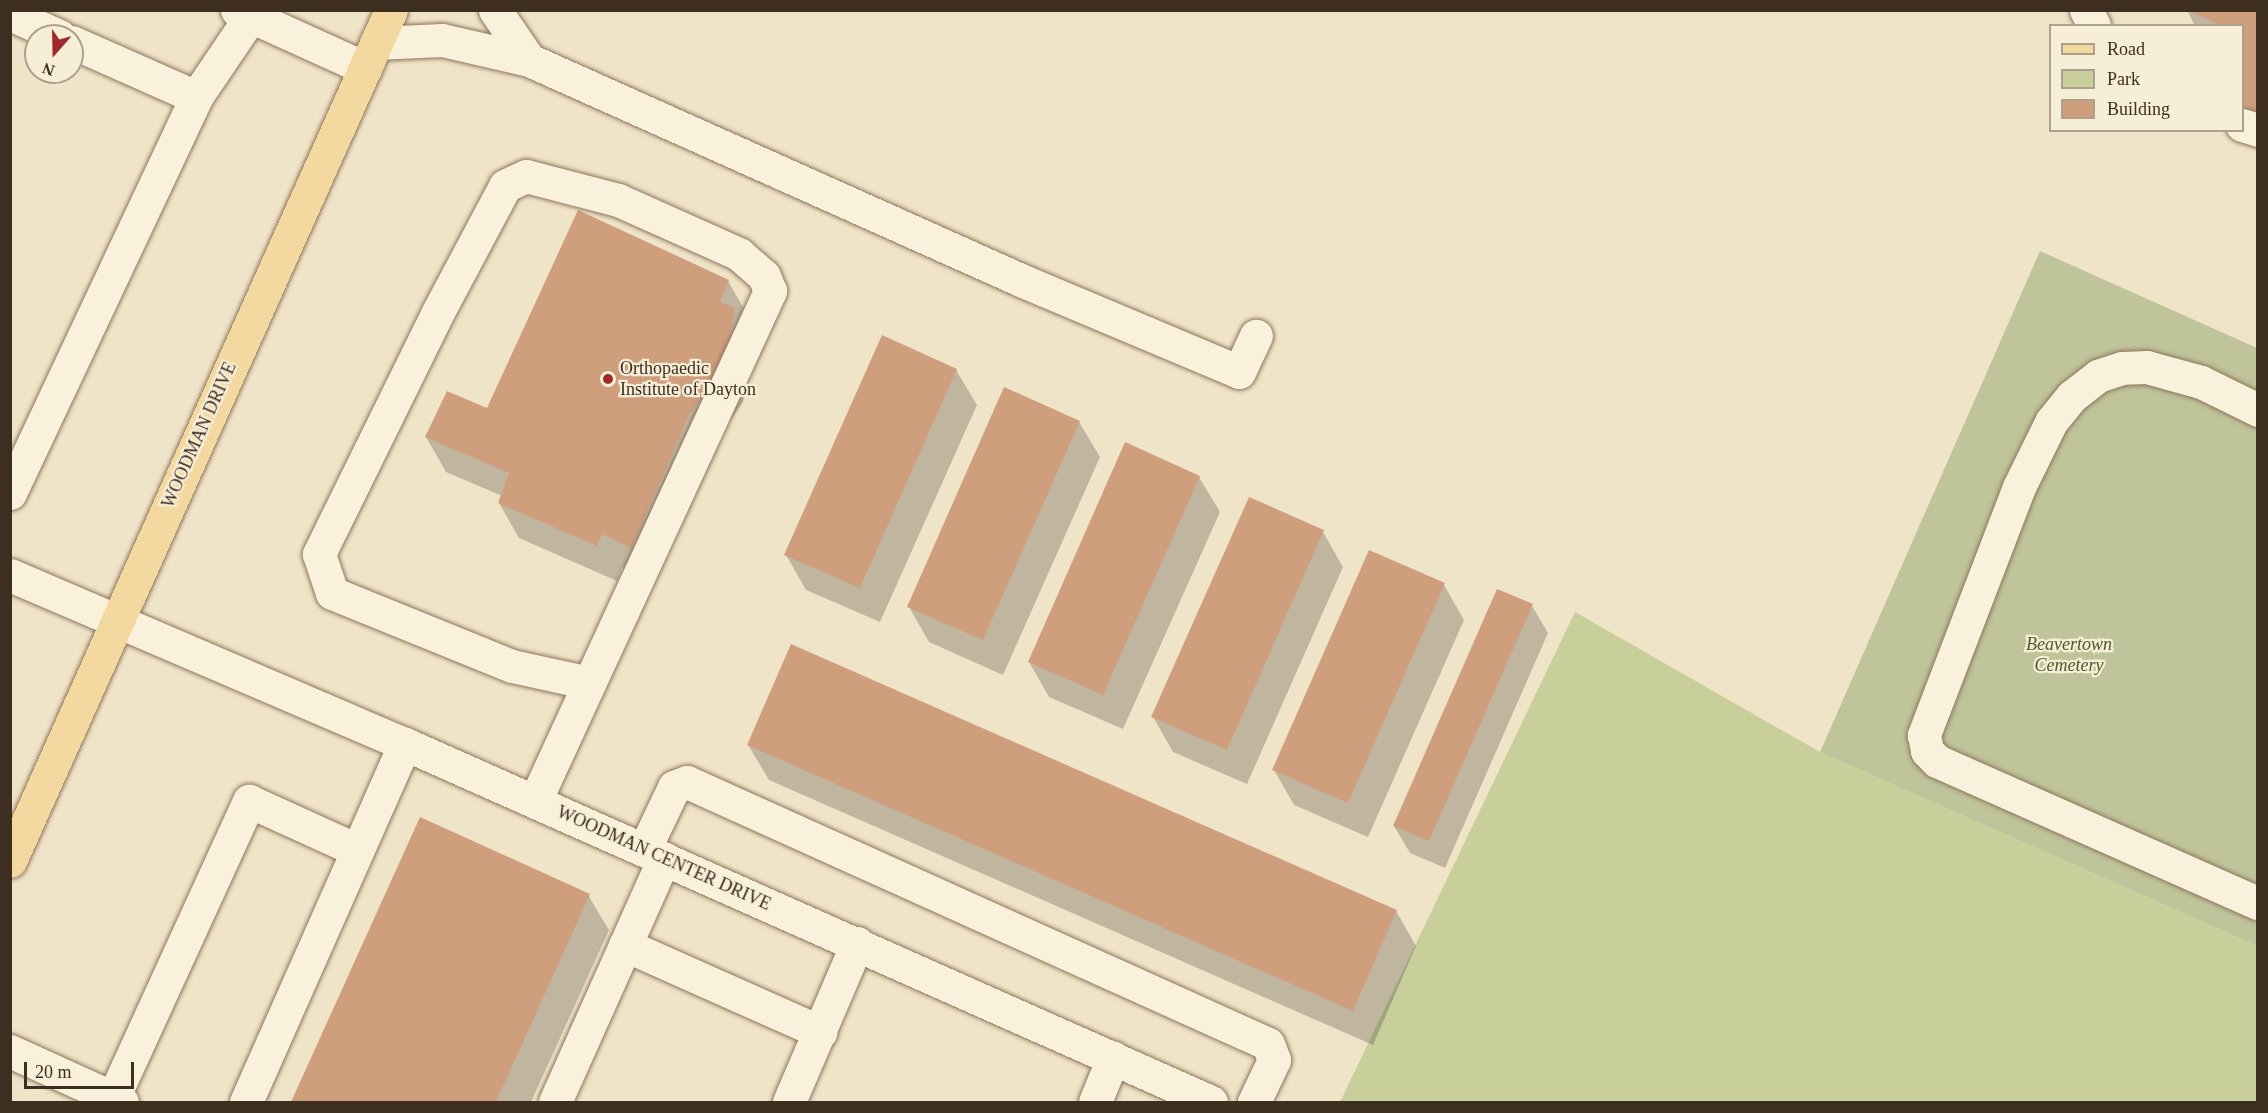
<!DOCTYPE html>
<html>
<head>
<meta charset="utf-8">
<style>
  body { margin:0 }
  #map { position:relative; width:2268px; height:1113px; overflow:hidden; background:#f0e4c8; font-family:"Times New Roman",serif }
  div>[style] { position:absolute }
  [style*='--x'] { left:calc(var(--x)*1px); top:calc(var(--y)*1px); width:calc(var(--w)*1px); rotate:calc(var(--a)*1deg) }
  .green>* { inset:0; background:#c9cf9b }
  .cemetery>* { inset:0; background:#bfc49a }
  .shadow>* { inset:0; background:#0003 }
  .building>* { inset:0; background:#cf9f7d }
  .roads { filter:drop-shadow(0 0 2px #8d765c) drop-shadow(0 0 2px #8d765c) }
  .minor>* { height:33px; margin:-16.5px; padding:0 16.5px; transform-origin:16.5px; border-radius:16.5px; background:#faf1dc }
  .major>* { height:33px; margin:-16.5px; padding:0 16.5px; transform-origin:16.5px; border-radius:16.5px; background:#f3d9a0 }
  .dots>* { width:16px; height:16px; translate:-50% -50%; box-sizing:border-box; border:3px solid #f7eed8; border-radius:50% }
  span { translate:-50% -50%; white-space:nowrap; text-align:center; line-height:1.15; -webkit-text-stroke:4.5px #f7eed8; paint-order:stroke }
  .poi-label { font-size:18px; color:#3d2e20 }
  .left { translate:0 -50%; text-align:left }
  .street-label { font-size:18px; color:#3d2e20 }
  .park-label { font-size:18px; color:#4d5a26; font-style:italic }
  .frame { position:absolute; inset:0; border:12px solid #3d2e20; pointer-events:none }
  .legend { position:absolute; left:2049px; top:24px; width:195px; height:108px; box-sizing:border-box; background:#f7eed8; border:2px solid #ada18e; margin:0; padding:8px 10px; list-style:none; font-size:18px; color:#3d2e20 }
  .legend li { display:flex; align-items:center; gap:12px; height:30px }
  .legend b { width:30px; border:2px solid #ada18e }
  .north { position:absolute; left:24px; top:24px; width:60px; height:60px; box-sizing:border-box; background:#f7eed8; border:2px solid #ada18e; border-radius:50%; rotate:200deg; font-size:16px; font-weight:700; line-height:24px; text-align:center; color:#3d2e20 }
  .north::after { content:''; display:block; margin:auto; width:21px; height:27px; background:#9e2a2b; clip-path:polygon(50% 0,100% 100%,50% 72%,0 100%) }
  .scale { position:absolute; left:24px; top:1062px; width:110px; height:27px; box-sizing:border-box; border:3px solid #3d2e20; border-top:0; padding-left:8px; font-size:18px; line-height:21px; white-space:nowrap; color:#3d2e20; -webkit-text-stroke:4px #f7eed8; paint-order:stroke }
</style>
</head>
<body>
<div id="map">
  <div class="green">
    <i style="clip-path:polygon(1575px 612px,1820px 752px,2257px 946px,2257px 1102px,1340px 1102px)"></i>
  </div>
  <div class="cemetery">
    <i style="clip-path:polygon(2040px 251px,2257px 348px,2257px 946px,1820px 752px)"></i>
  </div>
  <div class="shadow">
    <i style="clip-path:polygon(2187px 10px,2258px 10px,2258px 137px,2242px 130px,2242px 26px,2195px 26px)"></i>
    <i style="clip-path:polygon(728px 281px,748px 316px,755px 345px,743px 402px,709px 451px,651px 582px,622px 568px,617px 581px,519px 538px,499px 503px,502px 496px,446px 472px,426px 437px,488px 410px)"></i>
    <i style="clip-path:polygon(956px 370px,977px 405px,880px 622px,806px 590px,786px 555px)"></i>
    <i style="clip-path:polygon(1079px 422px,1100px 457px,1003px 675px,929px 642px,909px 607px)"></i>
    <i style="clip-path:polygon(1199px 477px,1220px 512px,1123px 729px,1049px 697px,1029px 662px)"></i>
    <i style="clip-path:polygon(1323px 532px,1343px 567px,1247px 784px,1173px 752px,1153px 717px)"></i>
    <i style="clip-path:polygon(1444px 585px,1464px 620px,1368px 837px,1294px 805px,1274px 770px)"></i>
    <i style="clip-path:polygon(1532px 606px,1548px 633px,1445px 868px,1410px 853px,1394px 826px)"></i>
    <i style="clip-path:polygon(748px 745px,1396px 911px,1416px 946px,1373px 1045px,769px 780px)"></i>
    <i style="clip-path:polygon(420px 819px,588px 895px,609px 930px,531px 1102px,292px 1102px)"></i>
  </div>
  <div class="building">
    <i style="clip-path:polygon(2188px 10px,2258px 10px,2258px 112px,2242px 105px,2242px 26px,2222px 26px)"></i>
    <i style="clip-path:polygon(578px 210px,729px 280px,720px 302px,735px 308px,724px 367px,689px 415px,631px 548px,602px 534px,597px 546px,498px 503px,509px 473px,425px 437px,447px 391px,487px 408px)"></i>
    <i style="clip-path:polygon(882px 335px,957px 369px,860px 588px,784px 555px)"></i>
    <i style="clip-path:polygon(1004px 387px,1080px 421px,983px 640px,907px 607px)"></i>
    <i style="clip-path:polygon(1125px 442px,1200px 476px,1103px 695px,1028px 662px)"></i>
    <i style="clip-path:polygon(1249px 497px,1324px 530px,1227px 750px,1151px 717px)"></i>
    <i style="clip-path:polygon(1369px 550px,1445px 583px,1348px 803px,1272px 770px)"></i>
    <i style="clip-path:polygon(1497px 589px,1533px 604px,1429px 841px,1393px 826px)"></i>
    <i style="clip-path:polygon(791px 644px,1397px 910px,1353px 1011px,747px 745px)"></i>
    <i style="clip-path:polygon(420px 817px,590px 894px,496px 1102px,291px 1102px)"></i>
  </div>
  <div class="roads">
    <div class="minor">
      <i style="--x:237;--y:10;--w:141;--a:24.4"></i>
      <i style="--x:495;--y:10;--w:60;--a:55.8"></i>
      <i style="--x:2086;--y:10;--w:18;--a:63"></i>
      <i style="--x:10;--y:14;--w:54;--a:24.2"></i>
      <i style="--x:72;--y:42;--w:136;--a:23.9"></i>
      <i style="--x:376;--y:43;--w:66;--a:-2.6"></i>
      <i style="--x:442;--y:40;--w:89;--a:12.9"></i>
      <i style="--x:529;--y:60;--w:541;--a:24.1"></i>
      <i style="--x:1023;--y:281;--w:234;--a:22.8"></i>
      <i style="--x:1239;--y:372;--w:40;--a:-65"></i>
      <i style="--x:2242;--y:125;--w:17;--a:17"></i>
      <i style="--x:2258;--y:410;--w:64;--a:-153.8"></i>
      <i style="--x:2201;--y:382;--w:56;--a:-164.5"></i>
      <i style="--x:2147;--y:367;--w:25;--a:178"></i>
      <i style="--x:2122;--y:368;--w:25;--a:162"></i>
      <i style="--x:2098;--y:376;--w:33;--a:142"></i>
      <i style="--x:2072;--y:396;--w:33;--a:129"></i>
      <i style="--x:2051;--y:422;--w:72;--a:116.2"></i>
      <i style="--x:2019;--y:487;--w:266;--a:111"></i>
      <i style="--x:1924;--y:735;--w:16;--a:79"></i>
      <i style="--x:1927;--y:751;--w:14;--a:45"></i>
      <i style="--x:1937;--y:761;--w:351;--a:23.9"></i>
      <i style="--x:10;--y:493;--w:438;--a:-64.8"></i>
      <i style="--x:196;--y:97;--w:105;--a:-55.9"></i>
      <i style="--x:10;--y:575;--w:430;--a:23.2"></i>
      <i style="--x:405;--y:744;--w:882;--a:23.95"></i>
      <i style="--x:535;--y:801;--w:562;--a:-65.26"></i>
      <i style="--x:770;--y:291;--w:16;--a:-112"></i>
      <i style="--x:764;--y:276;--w:33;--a:-139"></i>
      <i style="--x:739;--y:254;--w:133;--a:-155.9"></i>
      <i style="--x:618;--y:200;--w:95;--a:-165.4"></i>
      <i style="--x:526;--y:176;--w:23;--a:155"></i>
      <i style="--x:505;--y:186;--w:143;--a:118"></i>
      <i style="--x:438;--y:312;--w:270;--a:116.2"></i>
      <i style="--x:319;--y:554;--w:41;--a:71.6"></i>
      <i style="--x:332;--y:593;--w:194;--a:22.1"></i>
      <i style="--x:512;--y:666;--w:79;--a:12.4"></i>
      <i style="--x:644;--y:850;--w:70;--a:-64.5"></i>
      <i style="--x:674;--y:787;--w:14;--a:-21"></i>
      <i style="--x:687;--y:782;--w:637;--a:24.27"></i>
      <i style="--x:1268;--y:1044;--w:17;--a:69"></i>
      <i style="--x:1274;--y:1060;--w:47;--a:115.5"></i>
      <i style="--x:625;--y:945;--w:214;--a:24"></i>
      <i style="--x:10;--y:1051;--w:123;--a:24.5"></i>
      <i style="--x:113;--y:1098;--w:327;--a:-65.4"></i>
      <i style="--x:249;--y:801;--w:119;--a:24.4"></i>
      <i style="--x:246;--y:1102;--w:392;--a:-66.1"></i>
      <i style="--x:555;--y:1102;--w:267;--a:-65.9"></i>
      <i style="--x:789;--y:1102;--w:173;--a:-66.8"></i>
      <i style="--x:1095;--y:1102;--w:48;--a:-67.8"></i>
    </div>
    <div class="major">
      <i style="--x:10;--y:861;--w:932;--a:-65.88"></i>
    </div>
  </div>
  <div class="dots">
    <i style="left:608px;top:379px;background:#9e2a2b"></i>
  </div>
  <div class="poi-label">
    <span class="left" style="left:620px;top:379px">Orthopaedic<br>Institute of Dayton</span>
  </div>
  <div class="street-label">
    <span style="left:199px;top:435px;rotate:-66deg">WOODMAN DRIVE</span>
    <span style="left:664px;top:858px;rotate:24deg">WOODMAN CENTER DRIVE</span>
  </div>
  <div class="park-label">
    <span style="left:2069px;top:655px">Beavertown<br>Cemetery</span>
  </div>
  <div class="frame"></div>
  <ul class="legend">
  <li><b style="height:8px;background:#f3d9a0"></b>Road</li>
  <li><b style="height:16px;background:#c9cf9b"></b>Park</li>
  <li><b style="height:16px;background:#cf9f7d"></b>Building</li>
  </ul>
  <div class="north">N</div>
  <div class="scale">20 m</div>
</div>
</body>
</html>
